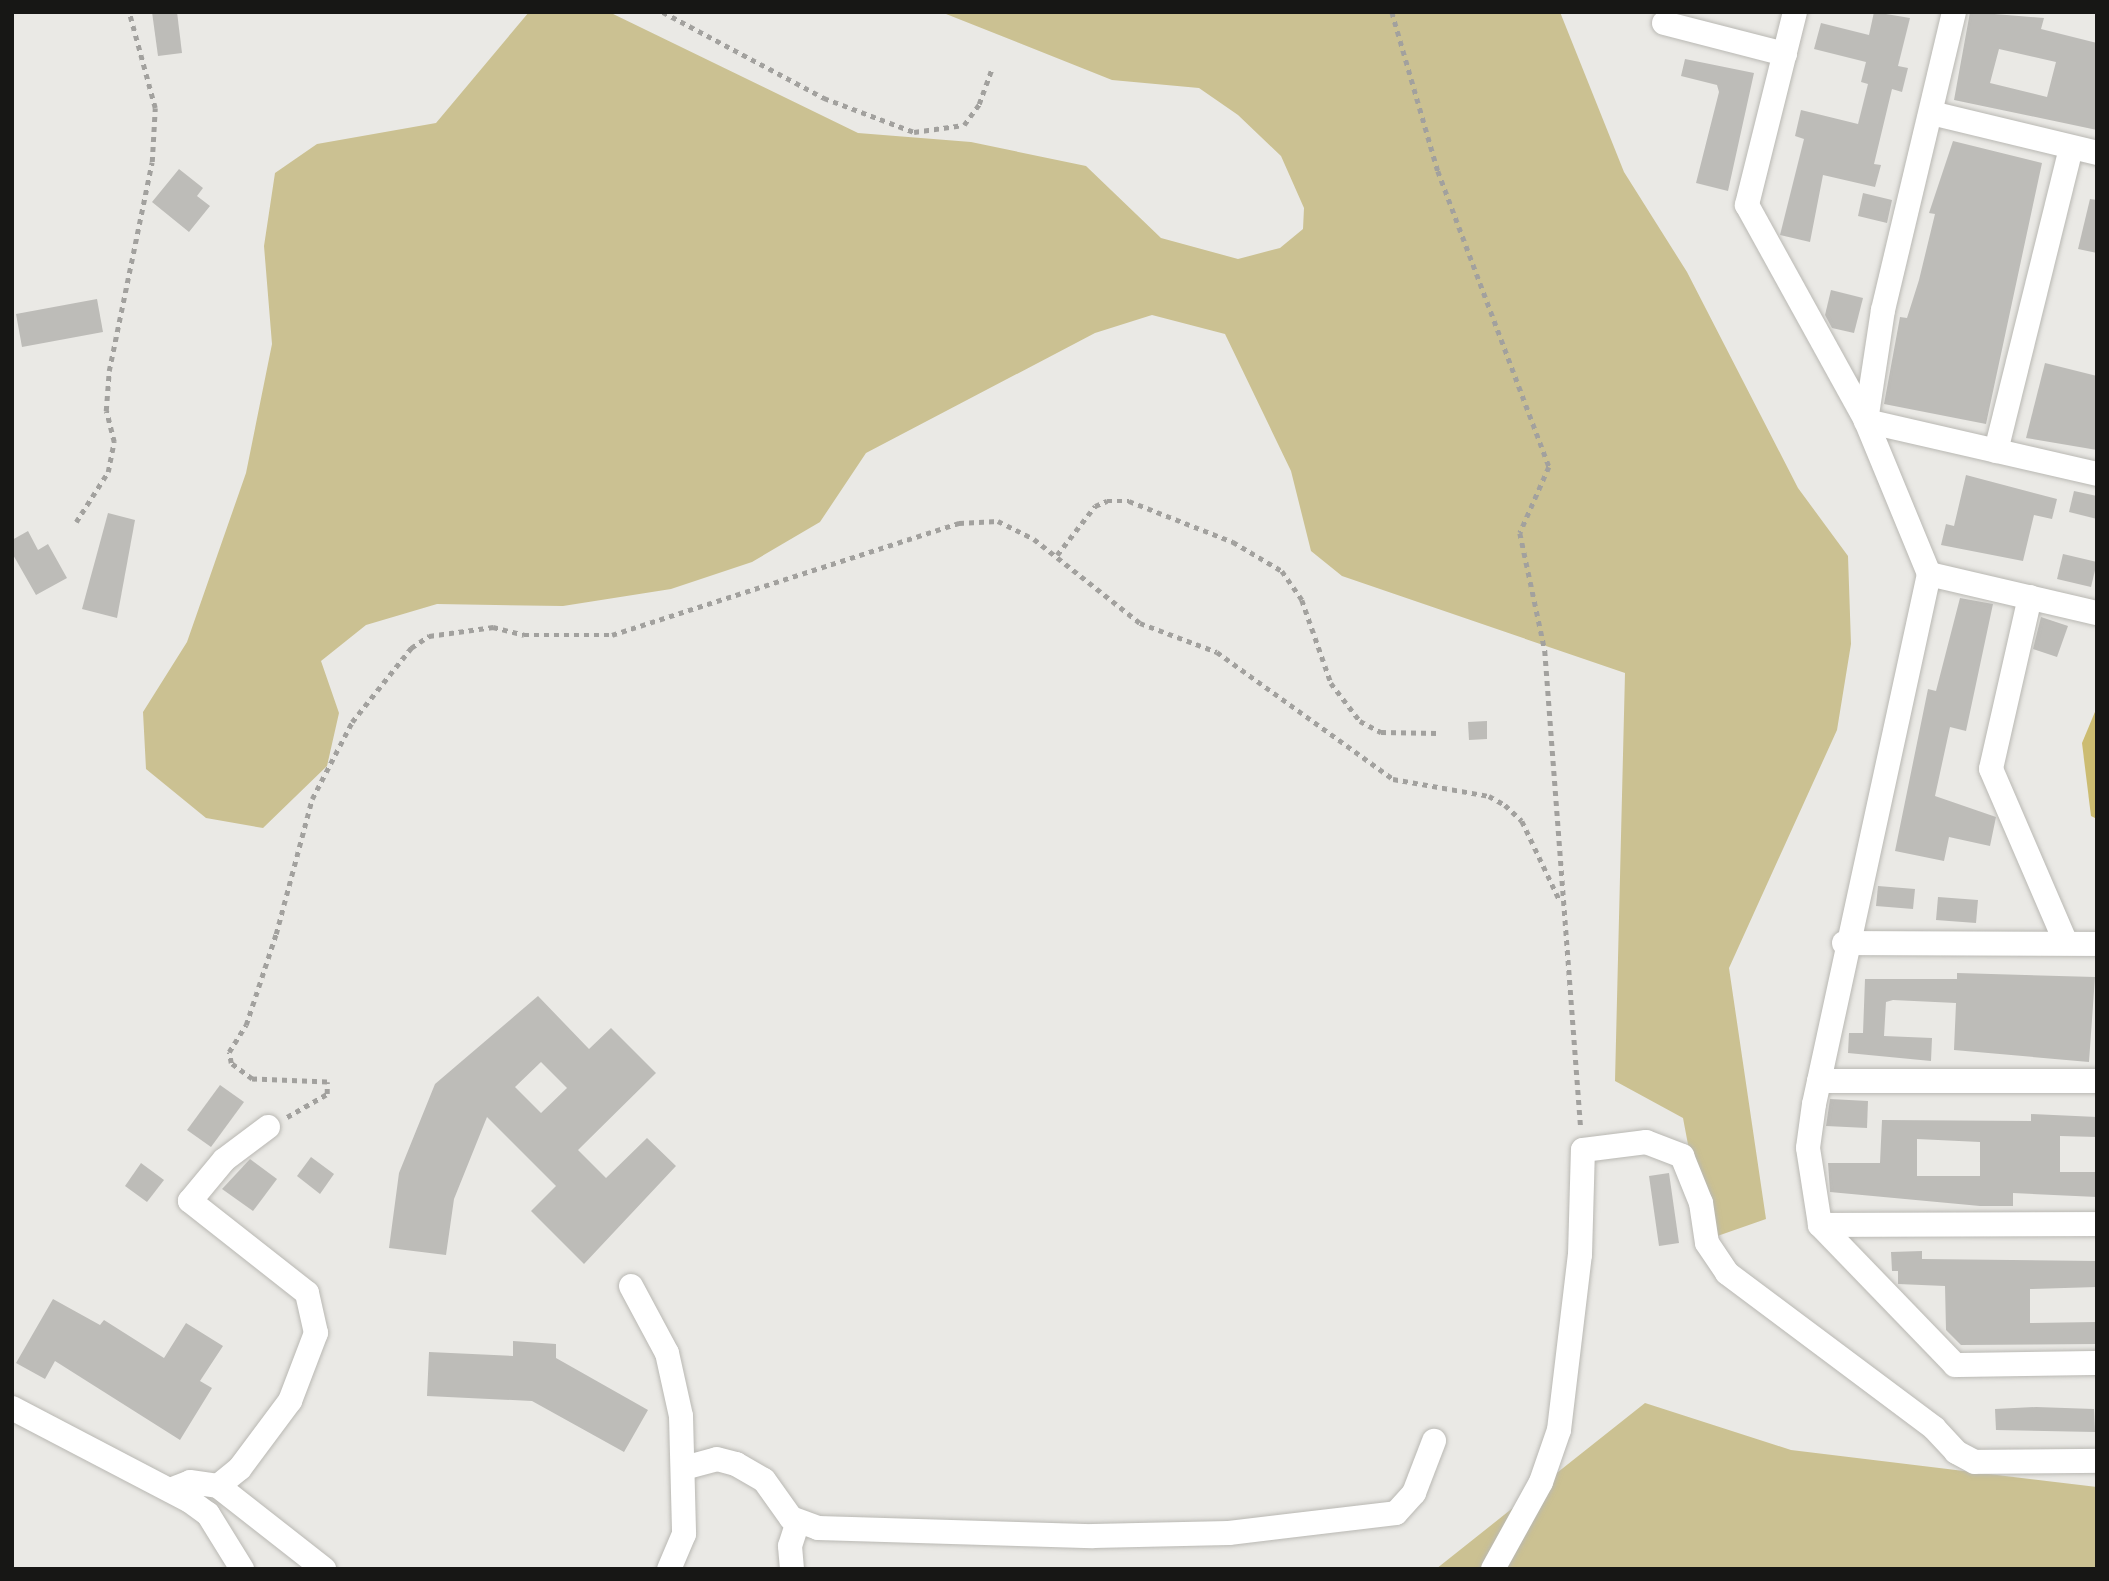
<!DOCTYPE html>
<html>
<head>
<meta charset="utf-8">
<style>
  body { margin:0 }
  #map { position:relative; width:2109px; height:1581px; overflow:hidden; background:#eae9e5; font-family:Mulish,sans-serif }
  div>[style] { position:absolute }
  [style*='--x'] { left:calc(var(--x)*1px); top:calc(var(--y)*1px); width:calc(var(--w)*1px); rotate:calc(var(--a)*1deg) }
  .green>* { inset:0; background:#cbc192 }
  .water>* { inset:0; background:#ccbc71 }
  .building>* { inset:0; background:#bdbcb8 }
  .path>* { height:4.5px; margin-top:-2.25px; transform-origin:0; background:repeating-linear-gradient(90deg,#a2a19e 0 5px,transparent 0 10px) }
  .roads { filter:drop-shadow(0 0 2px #b9b8b3) drop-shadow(0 0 2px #b9b8b3) }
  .minor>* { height:24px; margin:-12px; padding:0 12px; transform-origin:12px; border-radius:12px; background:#fff }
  span { translate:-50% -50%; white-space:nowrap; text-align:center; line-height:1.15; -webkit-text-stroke:7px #fff; paint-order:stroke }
  .frame { position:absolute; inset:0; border:14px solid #171715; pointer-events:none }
</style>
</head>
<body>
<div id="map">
  <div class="green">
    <i style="clip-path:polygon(529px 12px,609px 12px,858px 133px,971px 142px,1086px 166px,1161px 238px,1238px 259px,1280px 248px,1303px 229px,1304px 208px,1281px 156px,1238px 115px,1199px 88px,1112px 80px,941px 12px,1560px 12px,1624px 172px,1687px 272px,1798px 488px,1848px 556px,1851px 644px,1837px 730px,1729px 968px,1766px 1219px,1706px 1240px,1683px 1118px,1615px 1081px,1625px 673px,1342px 576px,1311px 551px,1291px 471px,1225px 334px,1152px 315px,1095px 333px,866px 453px,820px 522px,752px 562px,671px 589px,563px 606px,437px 604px,366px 625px,321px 661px,339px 713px,327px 766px,263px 828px,206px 818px,146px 769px,143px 712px,187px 642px,246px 473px,272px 344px,264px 246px,275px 173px,317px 144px,436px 123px)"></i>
    <i style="clip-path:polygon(1645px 1403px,1791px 1450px,2097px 1487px,2097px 1569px,1436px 1569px)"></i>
  </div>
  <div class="water">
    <i style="clip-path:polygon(2097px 707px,2097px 819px,2091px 816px,2082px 743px)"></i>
  </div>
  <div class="building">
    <i style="clip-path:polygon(152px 12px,177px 12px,182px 53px,158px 56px)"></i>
    <i style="clip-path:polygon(1874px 12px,1910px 18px,1898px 66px,1908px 68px,1902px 92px,1892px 89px,1874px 164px,1881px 165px,1875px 187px,1823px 175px,1810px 242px,1780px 235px,1804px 139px,1795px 136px,1801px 110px,1858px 124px,1868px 84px,1861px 82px,1866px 62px,1814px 49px,1821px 23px,1869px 35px)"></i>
    <i style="clip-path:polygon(evenodd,1970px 12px,2044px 18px,2041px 29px,2097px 43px,2097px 130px,1954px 100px,1970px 12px,1999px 49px,2056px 62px,2047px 97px,1990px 83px,1999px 49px)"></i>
    <i style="clip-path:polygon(1685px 59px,1754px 73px,1728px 191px,1696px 183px,1719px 92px,1717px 85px,1681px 76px)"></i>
    <i style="clip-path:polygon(1953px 141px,2042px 163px,1986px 424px,1884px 404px,1900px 317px,1907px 318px,1919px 280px,1935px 214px,1929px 213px)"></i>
    <i style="clip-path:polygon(179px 169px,203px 188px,197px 196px,210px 206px,189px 232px,152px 202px)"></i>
    <i style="clip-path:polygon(1863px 193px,1892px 200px,1887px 223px,1858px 216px)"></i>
    <i style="clip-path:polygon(2090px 199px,2097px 200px,2097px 253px,2078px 249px)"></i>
    <i style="clip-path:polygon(1831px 290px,1863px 298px,1854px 333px,1832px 328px,1825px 315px)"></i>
    <i style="clip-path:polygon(97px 299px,103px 332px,22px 347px,16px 314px)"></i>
    <i style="clip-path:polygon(2045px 363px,2097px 376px,2097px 450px,2026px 438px)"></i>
    <i style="clip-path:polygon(1966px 475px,2057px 499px,2052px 519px,2034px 515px,2023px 561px,1941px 545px,1946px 524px,1954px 526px)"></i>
    <i style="clip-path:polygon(2074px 491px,2097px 496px,2097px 519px,2069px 512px)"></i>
    <i style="clip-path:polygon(108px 513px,135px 520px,117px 618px,82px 609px)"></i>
    <i style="clip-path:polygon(28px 531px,38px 550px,48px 544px,67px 578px,36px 595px,12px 553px,12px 540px)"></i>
    <i style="clip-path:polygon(2063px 554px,2097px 562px,2091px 587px,2057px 579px)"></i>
    <i style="clip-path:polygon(1960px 598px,1993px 604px,1966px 731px,1950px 727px,1935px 796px,1996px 817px,1990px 846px,1949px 837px,1944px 861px,1895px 851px,1928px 689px,1936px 691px)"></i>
    <i style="clip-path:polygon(2041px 617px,2068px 626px,2057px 657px,2033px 649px)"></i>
    <i style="clip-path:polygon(1487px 721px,1487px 739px,1469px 740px,1468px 722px)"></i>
    <i style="clip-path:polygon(1878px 886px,1915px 889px,1913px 909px,1876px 906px)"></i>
    <i style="clip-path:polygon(1938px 897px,1978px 900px,1976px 923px,1936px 920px)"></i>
    <i style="clip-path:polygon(1957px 973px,2095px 977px,2089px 1062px,1954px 1050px,1956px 1003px,1893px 1000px,1886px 1002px,1884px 1036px,1932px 1038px,1931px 1061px,1848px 1053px,1849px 1033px,1863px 1033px,1865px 979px,1957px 979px)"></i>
    <i style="clip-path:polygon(evenodd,538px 996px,589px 1049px,611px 1028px,656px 1073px,578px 1150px,606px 1178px,647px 1138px,676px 1166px,584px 1264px,531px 1211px,556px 1186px,487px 1117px,454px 1199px,446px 1255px,389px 1248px,399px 1173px,435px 1084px,538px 996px,541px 1062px,567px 1088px,541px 1113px,515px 1087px,541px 1062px)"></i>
    <i style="clip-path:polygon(220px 1085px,244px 1102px,211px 1147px,187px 1130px)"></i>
    <i style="clip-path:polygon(1830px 1099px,1868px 1101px,1867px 1128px,1826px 1126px)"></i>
    <i style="clip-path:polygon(evenodd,2031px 1114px,2097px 1117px,2097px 1137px,2060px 1136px,2060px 1172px,2097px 1172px,2097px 1197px,2013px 1193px,2013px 1206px,1980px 1206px,1830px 1192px,1828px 1163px,1880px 1163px,1882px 1120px,2031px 1121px,2031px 1114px,1917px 1139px,1980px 1142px,1980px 1176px,1917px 1176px,1917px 1139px)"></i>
    <i style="clip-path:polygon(311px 1157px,334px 1174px,320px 1194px,297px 1176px)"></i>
    <i style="clip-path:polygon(250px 1159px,277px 1179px,253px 1211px,222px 1189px)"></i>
    <i style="clip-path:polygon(141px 1163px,164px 1180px,147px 1202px,125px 1186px)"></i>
    <i style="clip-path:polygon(1669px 1173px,1679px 1243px,1659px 1246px,1649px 1176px)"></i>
    <i style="clip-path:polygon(1922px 1251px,1922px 1259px,2097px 1261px,2097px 1287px,2030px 1289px,2030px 1323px,2097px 1322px,2097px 1344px,1961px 1345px,1946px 1330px,1945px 1286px,1898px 1284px,1898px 1271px,1892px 1271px,1891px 1252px)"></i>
    <i style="clip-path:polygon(53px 1299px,100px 1325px,104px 1320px,164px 1358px,186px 1323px,223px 1346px,200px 1381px,212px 1388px,180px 1440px,55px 1361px,45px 1379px,16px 1363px)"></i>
    <i style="clip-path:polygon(513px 1341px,556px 1344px,556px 1358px,648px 1410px,624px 1452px,532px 1401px,427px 1396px,429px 1352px,513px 1356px)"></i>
    <i style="clip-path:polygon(2036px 1407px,2094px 1409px,2095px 1432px,1996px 1430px,1995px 1409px)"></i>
  </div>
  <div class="path">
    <i style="--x:663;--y:12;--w:183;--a:28.1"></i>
    <i style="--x:824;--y:98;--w:96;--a:20.7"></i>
    <i style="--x:914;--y:132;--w:50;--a:-8"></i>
    <i style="--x:964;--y:125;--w:26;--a:-54"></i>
    <i style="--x:979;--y:104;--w:38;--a:-70"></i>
    <i style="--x:1392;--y:12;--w:166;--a:73.9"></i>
    <i style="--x:1438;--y:171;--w:316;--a:69.4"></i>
    <i style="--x:1549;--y:467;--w:72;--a:113.7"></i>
    <i style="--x:1520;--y:533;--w:121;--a:78"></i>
    <i style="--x:1545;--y:651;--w:479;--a:85.7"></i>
    <i style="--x:76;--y:522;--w:59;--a:-57.4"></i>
    <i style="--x:108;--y:472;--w:31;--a:-79"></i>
    <i style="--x:114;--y:442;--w:32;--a:-104"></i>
    <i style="--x:106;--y:411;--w:40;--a:-85.7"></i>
    <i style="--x:109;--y:371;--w:213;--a:-78.4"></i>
    <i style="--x:152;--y:162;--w:54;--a:-86.8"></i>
    <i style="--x:155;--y:108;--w:99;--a:-105.2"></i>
    <i style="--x:1057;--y:555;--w:62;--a:-52.2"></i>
    <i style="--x:1095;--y:506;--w:13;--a:-23"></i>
    <i style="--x:1107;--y:501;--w:22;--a:0"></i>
    <i style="--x:1129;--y:501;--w:112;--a:21.5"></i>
    <i style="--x:1233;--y:542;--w:57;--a:30.6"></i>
    <i style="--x:1282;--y:571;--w:35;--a:55"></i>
    <i style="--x:1302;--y:600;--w:88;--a:70.7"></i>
    <i style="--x:1331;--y:683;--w:48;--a:52.7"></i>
    <i style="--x:1360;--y:721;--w:24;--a:28"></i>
    <i style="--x:1381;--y:732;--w:57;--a:1"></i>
    <i style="--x:287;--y:1117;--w:46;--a:-29.9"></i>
    <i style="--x:327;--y:1094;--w:12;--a:-90"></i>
    <i style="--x:327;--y:1082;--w:75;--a:-177.7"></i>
    <i style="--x:252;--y:1079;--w:26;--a:-143"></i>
    <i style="--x:231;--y:1063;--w:11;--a:-100"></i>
    <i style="--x:229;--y:1052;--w:32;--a:-58"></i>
    <i style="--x:246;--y:1025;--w:96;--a:-71.8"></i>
    <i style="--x:276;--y:934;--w:140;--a:-75.1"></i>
    <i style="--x:312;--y:799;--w:87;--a:-62.5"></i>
    <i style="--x:352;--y:722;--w:95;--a:-51.4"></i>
    <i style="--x:411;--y:648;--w:22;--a:-34"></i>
    <i style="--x:429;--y:636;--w:65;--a:-8"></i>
    <i style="--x:493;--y:627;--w:32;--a:14"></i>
    <i style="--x:524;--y:635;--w:88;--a:0"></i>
    <i style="--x:612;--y:635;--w:365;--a:-17.9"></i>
    <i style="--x:959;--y:523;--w:39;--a:-3"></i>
    <i style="--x:998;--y:521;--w:40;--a:26.6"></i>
    <i style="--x:1034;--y:539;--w:135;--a:38.4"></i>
    <i style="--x:1140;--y:623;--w:82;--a:20.6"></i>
    <i style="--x:1217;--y:652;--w:217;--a:35.8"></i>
    <i style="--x:1393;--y:779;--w:97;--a:10"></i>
    <i style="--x:1489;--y:796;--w:18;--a:29"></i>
    <i style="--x:1505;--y:805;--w:23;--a:43"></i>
    <i style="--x:1522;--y:821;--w:89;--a:64.6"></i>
  </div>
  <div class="roads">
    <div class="minor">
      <i style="--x:1795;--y:12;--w:199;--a:104"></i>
      <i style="--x:1747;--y:205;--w:247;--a:61.1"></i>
      <i style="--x:1866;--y:421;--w:165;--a:67.6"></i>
      <i style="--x:1929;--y:574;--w:542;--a:102.24"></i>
      <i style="--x:1814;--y:1104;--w:44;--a:97.8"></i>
      <i style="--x:1808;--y:1148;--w:78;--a:81.1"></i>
      <i style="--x:1820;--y:1225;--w:194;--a:46"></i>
      <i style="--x:1955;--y:1365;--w:142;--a:-0.8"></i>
      <i style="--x:1664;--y:23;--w:125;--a:14.4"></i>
      <i style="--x:1931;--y:113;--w:171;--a:13.5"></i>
      <i style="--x:1866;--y:421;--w:112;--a:-81.3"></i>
      <i style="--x:1883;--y:310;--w:306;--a:-76.6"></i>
      <i style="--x:1866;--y:421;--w:237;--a:12.9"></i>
      <i style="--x:1996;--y:451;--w:313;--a:-76.1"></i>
      <i style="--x:1929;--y:574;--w:172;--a:13.1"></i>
      <i style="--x:2030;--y:597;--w:176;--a:102.8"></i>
      <i style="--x:1991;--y:769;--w:189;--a:66.7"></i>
      <i style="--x:1844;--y:943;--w:253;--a:0.2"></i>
      <i style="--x:1819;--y:1081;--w:278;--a:0"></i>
      <i style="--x:1820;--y:1225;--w:277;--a:-0.2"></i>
      <i style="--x:631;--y:1286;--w:76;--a:61.8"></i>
      <i style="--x:667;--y:1353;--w:65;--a:77.5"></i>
      <i style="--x:681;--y:1416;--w:118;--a:88.5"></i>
      <i style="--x:684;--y:1534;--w:38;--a:113"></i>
      <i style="--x:12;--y:1408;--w:201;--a:27.6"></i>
      <i style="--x:190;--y:1501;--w:22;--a:36"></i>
      <i style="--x:208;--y:1514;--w:65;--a:58.3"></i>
      <i style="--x:684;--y:1468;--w:34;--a:-15"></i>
      <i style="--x:717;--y:1459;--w:20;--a:15"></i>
      <i style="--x:736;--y:1464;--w:32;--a:30"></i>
      <i style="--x:764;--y:1480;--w:47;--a:54.6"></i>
      <i style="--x:791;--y:1518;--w:29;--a:20"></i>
      <i style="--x:818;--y:1528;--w:275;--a:1.7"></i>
      <i style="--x:1093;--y:1536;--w:136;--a:-1.3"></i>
      <i style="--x:1229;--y:1533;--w:168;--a:-6.8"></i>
      <i style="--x:1396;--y:1513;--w:27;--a:-48"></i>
      <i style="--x:1414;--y:1493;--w:56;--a:-69"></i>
      <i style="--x:218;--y:1486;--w:28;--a:-39"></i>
      <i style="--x:240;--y:1468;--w:84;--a:-53.3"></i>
      <i style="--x:290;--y:1401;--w:73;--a:-69.1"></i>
      <i style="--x:316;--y:1333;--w:41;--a:-102.7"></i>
      <i style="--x:307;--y:1293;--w:149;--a:-141.8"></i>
      <i style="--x:190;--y:1201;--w:53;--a:-50.3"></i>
      <i style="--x:224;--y:1160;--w:55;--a:-36.9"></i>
      <i style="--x:173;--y:1489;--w:18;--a:-22"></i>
      <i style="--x:190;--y:1482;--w:28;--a:8"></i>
      <i style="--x:218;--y:1486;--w:135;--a:38.1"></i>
      <i style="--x:792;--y:1569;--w:23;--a:-95"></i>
      <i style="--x:790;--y:1546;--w:25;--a:-72"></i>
      <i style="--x:1493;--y:1569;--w:99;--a:-61.1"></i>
      <i style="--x:1541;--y:1482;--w:55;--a:-70.9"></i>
      <i style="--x:1559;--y:1430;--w:176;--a:-83.2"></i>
      <i style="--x:1580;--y:1255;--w:105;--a:-88.4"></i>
      <i style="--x:1583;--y:1150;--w:64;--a:-7.2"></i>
      <i style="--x:1646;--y:1142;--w:39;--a:21"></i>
      <i style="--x:1682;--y:1156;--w:51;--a:68"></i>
      <i style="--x:1701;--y:1203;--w:40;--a:81.5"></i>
      <i style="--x:1707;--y:1243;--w:36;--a:56"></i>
      <i style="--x:1727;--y:1273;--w:259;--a:36.8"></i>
      <i style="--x:1934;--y:1428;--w:33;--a:47"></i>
      <i style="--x:1956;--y:1452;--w:21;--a:28"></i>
      <i style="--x:1975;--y:1462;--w:122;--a:-0.5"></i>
    </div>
  </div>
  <div class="frame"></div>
</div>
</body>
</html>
